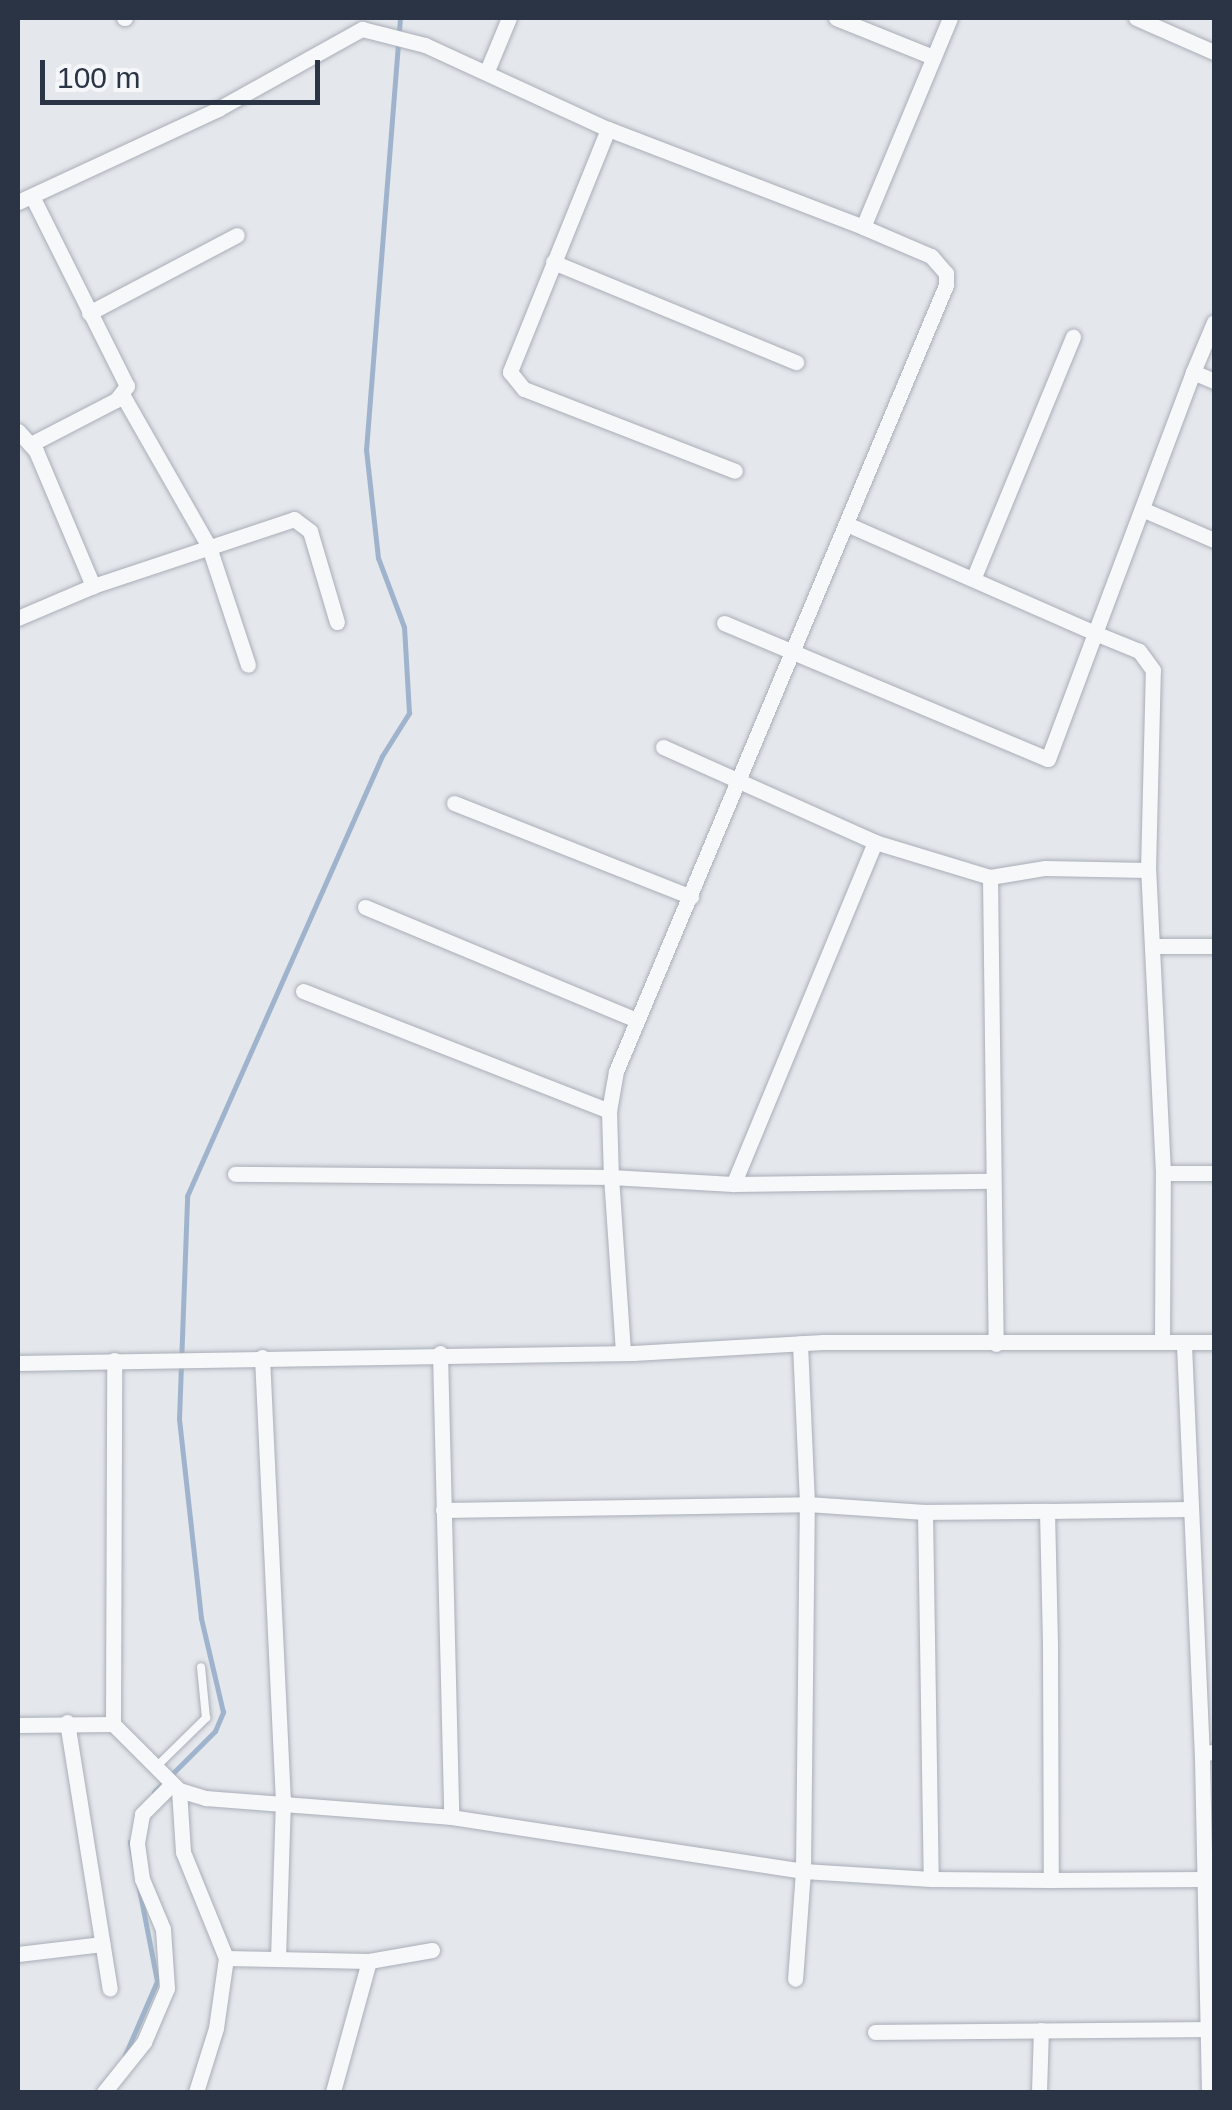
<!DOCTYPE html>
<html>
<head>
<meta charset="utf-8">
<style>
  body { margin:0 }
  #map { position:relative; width:1232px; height:2110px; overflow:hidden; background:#e4e7ec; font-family:Helvetica,sans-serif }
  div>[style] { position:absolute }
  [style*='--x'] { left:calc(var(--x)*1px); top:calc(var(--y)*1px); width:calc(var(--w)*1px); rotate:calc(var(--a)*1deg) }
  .stream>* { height:5px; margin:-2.5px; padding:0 2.5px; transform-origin:2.5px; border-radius:2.5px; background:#9fb4cc }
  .roads { filter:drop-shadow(0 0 2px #a9aeb7) drop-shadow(0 0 2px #a9aeb7) }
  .service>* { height:8px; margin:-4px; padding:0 4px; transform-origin:4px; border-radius:4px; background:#f7f8fa }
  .minor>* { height:15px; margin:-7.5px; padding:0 7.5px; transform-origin:7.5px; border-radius:7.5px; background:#f7f8fa }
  span { translate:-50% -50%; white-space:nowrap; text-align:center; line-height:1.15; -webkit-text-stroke:8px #f4f6f9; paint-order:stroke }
  .frame { position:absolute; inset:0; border:20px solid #2b3445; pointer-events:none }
  .scale { position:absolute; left:40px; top:60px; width:280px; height:45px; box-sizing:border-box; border:5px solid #2b3445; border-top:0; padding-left:12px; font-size:30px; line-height:35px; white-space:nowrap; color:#2b3445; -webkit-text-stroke:8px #f4f6f9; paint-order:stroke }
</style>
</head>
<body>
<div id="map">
  <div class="stream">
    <i style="--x:154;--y:1792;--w:86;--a:-45"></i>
    <i style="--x:215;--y:1731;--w:21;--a:-67"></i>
    <i style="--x:223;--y:1712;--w:97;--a:-103.2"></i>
    <i style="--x:201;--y:1618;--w:200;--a:-96.3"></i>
    <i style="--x:179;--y:1419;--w:223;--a:-87.9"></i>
    <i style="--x:187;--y:1196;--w:481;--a:-66.1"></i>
    <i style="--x:382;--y:756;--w:51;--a:-57.9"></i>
    <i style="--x:409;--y:713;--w:86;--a:-93.3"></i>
    <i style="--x:404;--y:627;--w:74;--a:-110.6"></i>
    <i style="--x:378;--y:558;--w:109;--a:-96.3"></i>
    <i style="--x:366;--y:450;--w:433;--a:-85.5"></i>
    <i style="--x:125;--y:2055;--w:81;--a:-66.6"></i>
    <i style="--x:157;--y:1981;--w:142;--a:-101"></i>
  </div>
  <div class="roads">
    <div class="service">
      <i style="--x:157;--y:1766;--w:69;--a:-44.4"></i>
      <i style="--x:206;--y:1718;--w:51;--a:-95.6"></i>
    </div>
    <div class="minor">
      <i style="--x:124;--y:18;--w:1;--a:0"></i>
      <i style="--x:836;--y:18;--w:105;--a:21.9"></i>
      <i style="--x:1136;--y:18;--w:85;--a:23.6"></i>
      <i style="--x:487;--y:71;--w:57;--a:-67.5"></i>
      <i style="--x:608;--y:129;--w:262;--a:112"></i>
      <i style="--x:510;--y:372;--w:22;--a:51"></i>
      <i style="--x:524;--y:389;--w:226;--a:21.2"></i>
      <i style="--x:18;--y:202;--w:221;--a:-24.9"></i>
      <i style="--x:218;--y:109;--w:165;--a:-29.1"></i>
      <i style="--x:362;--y:29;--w:65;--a:14.3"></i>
      <i style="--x:425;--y:45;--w:201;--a:24.7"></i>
      <i style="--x:608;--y:129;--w:273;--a:21"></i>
      <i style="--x:863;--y:227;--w:74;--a:23.1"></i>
      <i style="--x:931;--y:256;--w:23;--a:49"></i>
      <i style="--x:946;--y:273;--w:12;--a:90"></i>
      <i style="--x:946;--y:285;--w:852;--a:112.77"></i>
      <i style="--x:616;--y:1071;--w:41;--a:99.9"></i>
      <i style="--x:609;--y:1111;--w:66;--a:88.3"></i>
      <i style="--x:611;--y:1177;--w:376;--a:-179.5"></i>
      <i style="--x:863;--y:227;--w:226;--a:-67.4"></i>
      <i style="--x:553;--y:262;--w:263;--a:22.4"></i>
      <i style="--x:89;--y:313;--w:167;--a:-27.8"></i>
      <i style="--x:1193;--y:372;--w:54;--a:-67.2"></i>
      <i style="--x:123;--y:396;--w:174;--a:60.3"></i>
      <i style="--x:209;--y:547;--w:124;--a:71.7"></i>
      <i style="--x:18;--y:431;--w:27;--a:48"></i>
      <i style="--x:36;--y:451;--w:147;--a:67.1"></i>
      <i style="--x:93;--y:586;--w:82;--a:156.9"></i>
      <i style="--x:31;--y:444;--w:96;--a:-27.4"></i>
      <i style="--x:116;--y:400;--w:18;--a:-52"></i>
      <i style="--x:127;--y:386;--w:212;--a:-116.6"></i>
      <i style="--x:1142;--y:509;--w:78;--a:23.3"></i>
      <i style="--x:974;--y:577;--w:260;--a:-67.6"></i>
      <i style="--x:93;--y:586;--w:212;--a:-18.4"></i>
      <i style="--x:294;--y:519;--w:20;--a:37"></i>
      <i style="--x:310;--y:531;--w:95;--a:73.5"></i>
      <i style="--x:724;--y:623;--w:351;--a:22.8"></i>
      <i style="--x:1048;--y:759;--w:134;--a:-69.5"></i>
      <i style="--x:1095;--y:633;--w:271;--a:-156.3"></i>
      <i style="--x:663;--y:747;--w:232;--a:24.1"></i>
      <i style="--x:875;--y:842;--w:370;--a:112.5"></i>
      <i style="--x:454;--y:803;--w:255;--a:21.6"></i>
      <i style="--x:875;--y:842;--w:120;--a:16.9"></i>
      <i style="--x:990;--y:877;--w:467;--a:89.3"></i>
      <i style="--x:990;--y:877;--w:56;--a:-9.3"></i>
      <i style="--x:1045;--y:868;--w:103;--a:1.1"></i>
      <i style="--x:365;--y:907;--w:295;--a:22.6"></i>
      <i style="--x:1153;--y:946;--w:61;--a:0"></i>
      <i style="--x:303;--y:991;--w:329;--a:21.4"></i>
      <i style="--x:1163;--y:1173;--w:51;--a:0"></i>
      <i style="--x:1162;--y:1342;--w:169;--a:-89.7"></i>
      <i style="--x:1163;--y:1173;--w:303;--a:-92.8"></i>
      <i style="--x:1148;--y:870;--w:200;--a:-88.6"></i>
      <i style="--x:1153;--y:670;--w:24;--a:-126"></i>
      <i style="--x:1139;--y:651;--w:48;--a:-157.8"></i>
      <i style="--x:1095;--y:633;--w:279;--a:-69.4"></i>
      <i style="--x:1193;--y:372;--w:23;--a:23"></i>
      <i style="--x:1184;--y:1345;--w:408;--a:87.5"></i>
      <i style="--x:623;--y:1352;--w:175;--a:-93.9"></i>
      <i style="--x:611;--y:1177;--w:122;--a:3.3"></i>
      <i style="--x:733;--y:1184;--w:259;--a:-0.7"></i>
      <i style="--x:440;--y:1353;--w:464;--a:88.6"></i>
      <i style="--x:262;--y:1357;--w:442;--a:87.3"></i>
      <i style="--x:283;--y:1799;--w:159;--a:91.8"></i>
      <i style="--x:18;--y:1363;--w:615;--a:-0.93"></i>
      <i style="--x:633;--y:1353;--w:190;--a:-3.3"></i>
      <i style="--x:823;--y:1342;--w:391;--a:0"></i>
      <i style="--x:443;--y:1510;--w:364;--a:-0.9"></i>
      <i style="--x:807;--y:1504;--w:118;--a:3.9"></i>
      <i style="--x:925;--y:1512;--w:367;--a:89.1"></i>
      <i style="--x:931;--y:1879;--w:128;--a:-176.4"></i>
      <i style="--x:803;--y:1871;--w:108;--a:94.2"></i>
      <i style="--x:1047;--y:1511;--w:143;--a:-0.8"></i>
      <i style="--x:925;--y:1512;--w:122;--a:-0.5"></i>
      <i style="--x:1047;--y:1511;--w:135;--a:88.7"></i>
      <i style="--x:1050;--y:1646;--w:234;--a:89.8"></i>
      <i style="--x:1051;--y:1880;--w:120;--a:-179.5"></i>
      <i style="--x:67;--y:1722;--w:270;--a:80.9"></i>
      <i style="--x:113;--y:1724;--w:364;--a:-89.8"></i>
      <i style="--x:18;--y:1725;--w:95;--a:-0.6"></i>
      <i style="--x:113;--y:1724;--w:93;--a:45"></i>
      <i style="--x:179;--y:1790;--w:28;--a:17"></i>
      <i style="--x:206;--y:1798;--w:246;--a:4.4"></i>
      <i style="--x:451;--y:1817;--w:356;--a:8.7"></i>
      <i style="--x:803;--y:1871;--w:367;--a:-89.4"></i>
      <i style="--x:807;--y:1504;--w:161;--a:-92.5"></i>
      <i style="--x:179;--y:1790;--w:62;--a:86.3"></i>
      <i style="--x:183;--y:1852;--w:114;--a:67.9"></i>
      <i style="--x:1051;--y:1880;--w:154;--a:-0.4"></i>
      <i style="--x:18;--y:1954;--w:85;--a:-6.8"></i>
      <i style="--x:369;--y:1961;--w:64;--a:-9.9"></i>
      <i style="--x:875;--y:2032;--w:333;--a:-0.5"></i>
      <i style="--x:104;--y:2092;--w:64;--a:-51.3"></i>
      <i style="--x:144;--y:2042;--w:59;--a:-66.9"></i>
      <i style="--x:167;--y:1988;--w:59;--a:-93.9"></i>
      <i style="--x:163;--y:1929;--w:54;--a:-112.8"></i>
      <i style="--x:142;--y:1879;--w:36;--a:-98"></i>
      <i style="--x:137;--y:1843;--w:29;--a:-80"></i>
      <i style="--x:142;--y:1814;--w:42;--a:-45"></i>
      <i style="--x:196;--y:2092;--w:67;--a:-72.6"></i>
      <i style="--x:216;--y:2028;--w:71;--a:-81.9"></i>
      <i style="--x:226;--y:1958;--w:143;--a:1.2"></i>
      <i style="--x:369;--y:1961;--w:136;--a:105.4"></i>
      <i style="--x:1039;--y:2092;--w:62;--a:-88.2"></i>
      <i style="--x:1209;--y:2092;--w:339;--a:-91.2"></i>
      <i style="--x:1202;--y:1753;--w:12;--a:-5"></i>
    </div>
  </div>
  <div class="frame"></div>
  <div class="scale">100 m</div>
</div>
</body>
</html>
